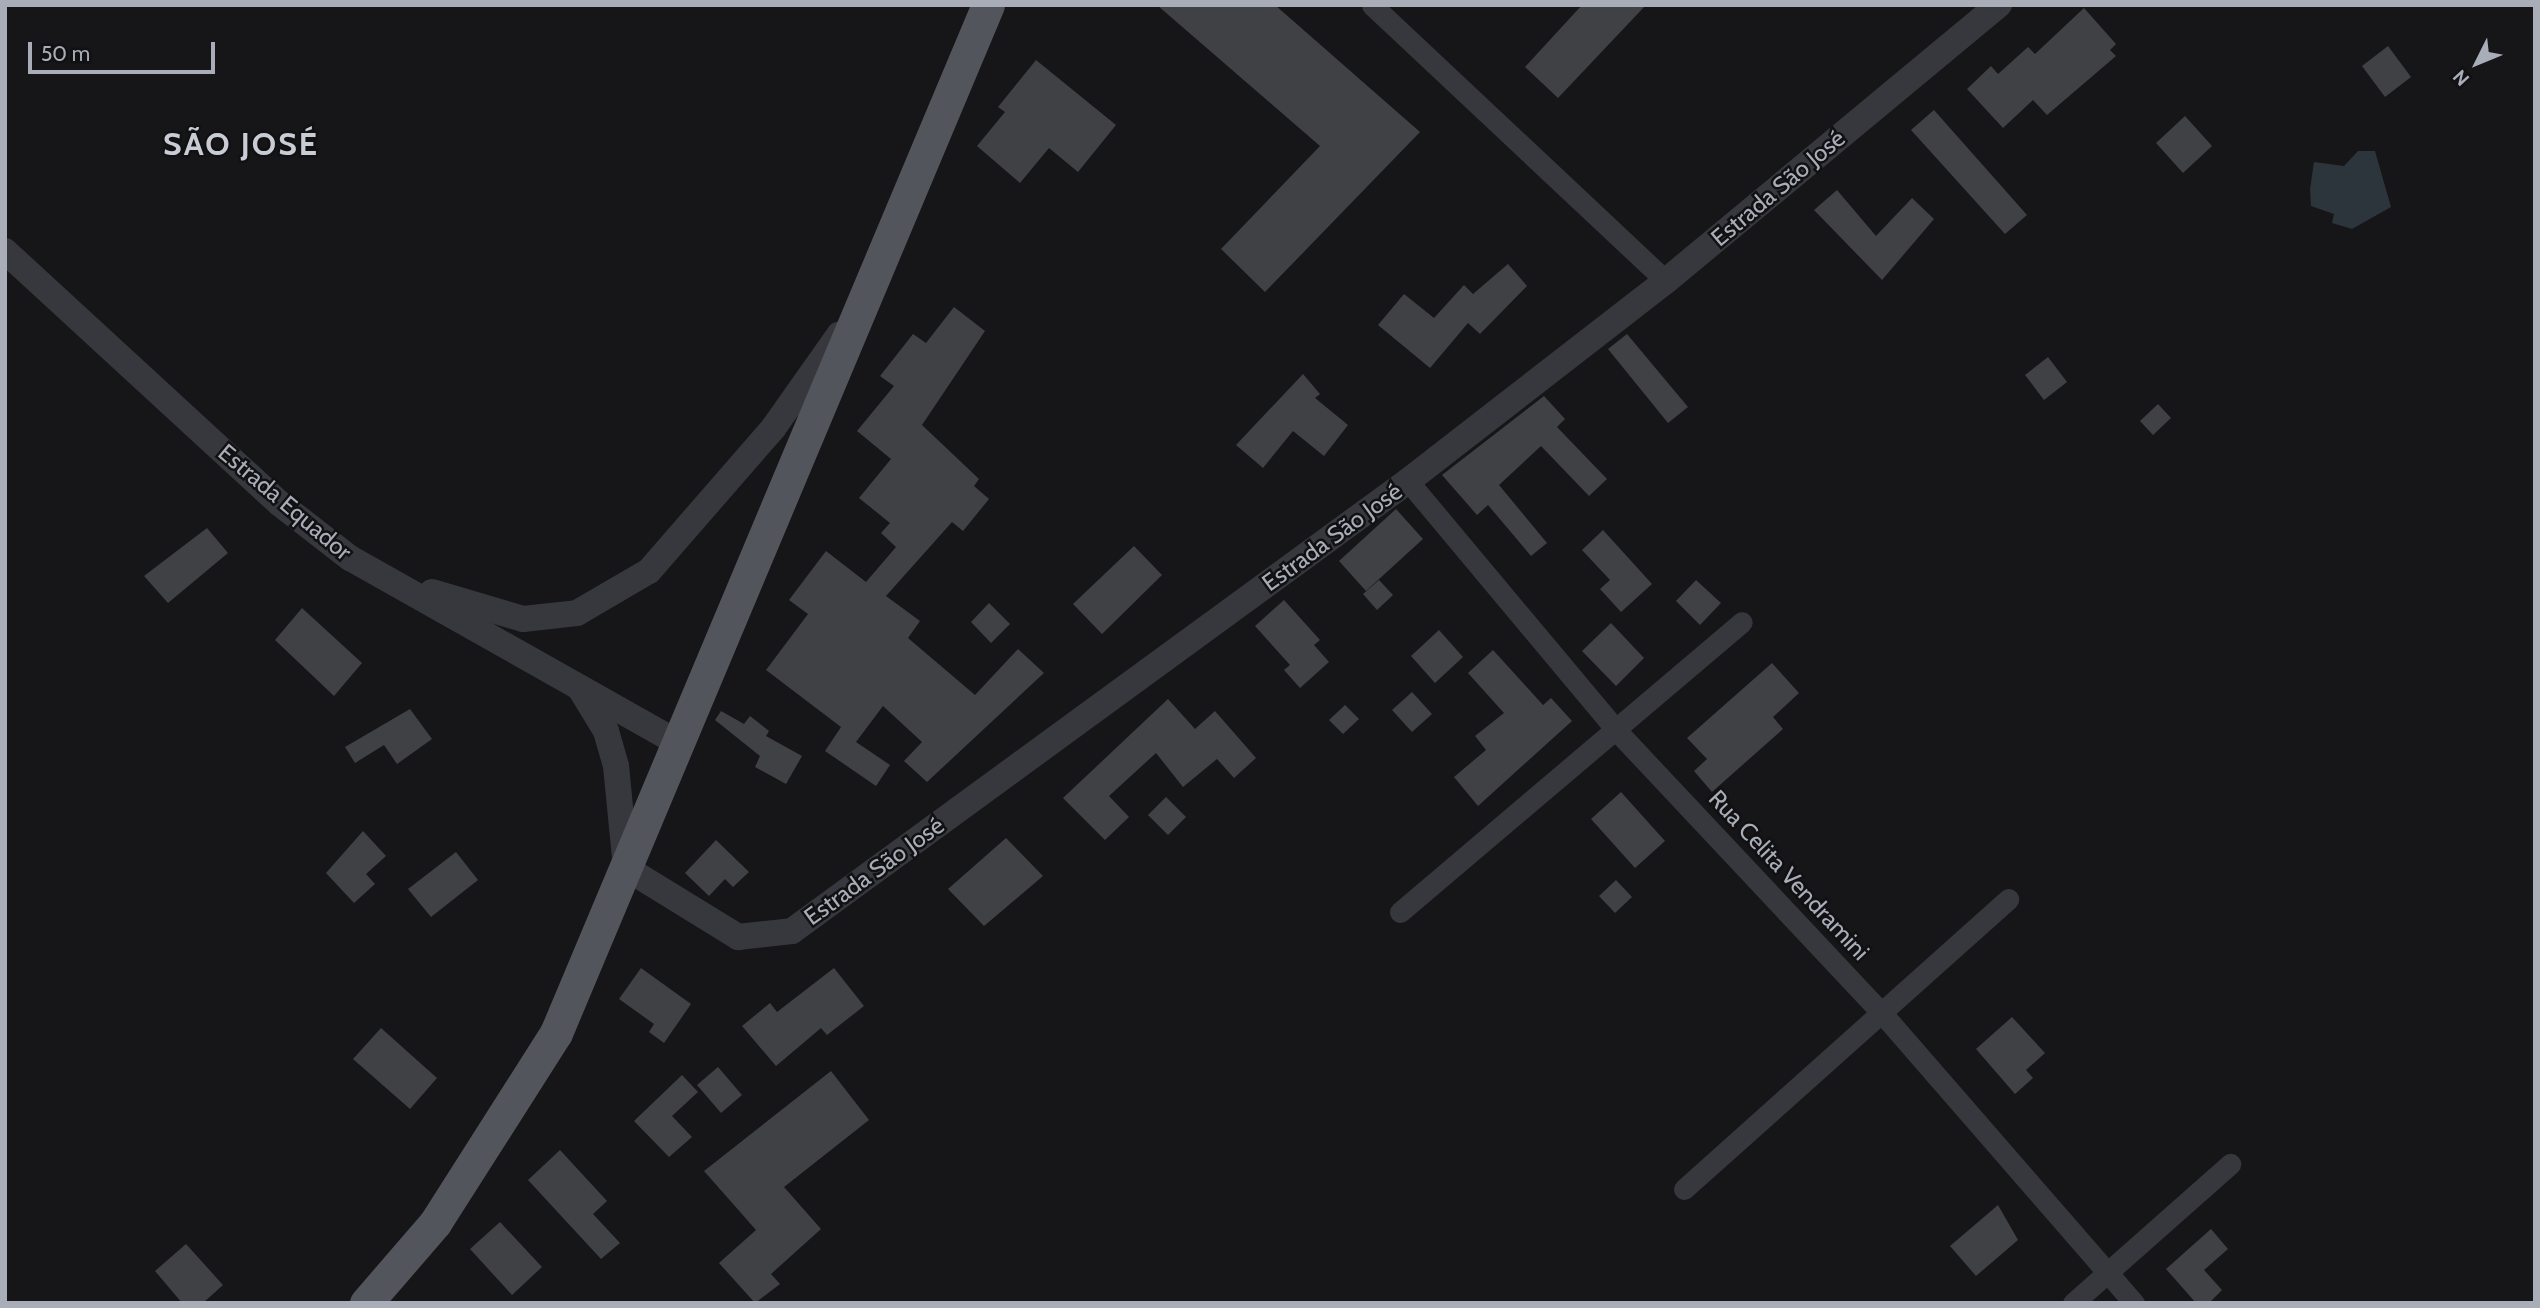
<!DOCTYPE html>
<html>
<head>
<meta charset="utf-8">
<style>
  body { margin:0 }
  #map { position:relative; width:2540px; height:1308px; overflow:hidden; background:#161618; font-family:Cabin,sans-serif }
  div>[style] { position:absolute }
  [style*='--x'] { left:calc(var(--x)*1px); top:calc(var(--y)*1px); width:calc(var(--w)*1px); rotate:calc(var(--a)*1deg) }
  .water>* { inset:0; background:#2c353c }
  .building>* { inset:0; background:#404145 }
  .minor>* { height:21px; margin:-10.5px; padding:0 10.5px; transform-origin:10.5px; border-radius:10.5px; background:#37383d }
  .tertiary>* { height:26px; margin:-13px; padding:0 13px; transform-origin:13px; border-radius:13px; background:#37383d }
  .primary>* { height:33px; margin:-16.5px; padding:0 16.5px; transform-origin:16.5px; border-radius:16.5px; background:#53555c }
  span { translate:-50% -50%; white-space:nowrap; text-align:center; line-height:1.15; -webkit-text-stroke:5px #111113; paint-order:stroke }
  .street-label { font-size:24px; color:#a8adb8 }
  .district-label { font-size:32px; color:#c9ccd4; font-weight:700; letter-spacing:2px }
  .frame { position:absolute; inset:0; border:7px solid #a8adb8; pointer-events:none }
  .north { position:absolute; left:2442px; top:28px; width:70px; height:70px; -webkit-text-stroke:5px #111113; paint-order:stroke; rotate:227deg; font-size:19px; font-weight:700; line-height:28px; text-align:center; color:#a8adb8 }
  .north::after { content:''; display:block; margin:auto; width:24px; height:32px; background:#a8adb8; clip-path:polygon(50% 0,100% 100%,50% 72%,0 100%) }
  .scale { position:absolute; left:28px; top:42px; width:187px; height:32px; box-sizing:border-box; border:4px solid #a8adb8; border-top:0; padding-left:9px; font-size:21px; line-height:24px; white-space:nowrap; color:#a8adb8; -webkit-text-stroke:5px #111113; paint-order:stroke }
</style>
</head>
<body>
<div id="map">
  <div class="water">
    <i style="clip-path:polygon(2358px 151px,2375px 151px,2391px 207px,2352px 229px,2332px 223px,2334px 214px,2311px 206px,2310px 189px,2314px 162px,2344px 166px)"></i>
  </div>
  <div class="building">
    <i style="clip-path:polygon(1157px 5px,1275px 5px,1420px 132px,1265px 292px,1221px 249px,1320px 146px)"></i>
    <i style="clip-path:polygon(1582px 5px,1646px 5px,1558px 98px,1525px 67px)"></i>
    <i style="clip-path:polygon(2084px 8px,2116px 44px,2110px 50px,2116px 56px,2047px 115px,2033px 100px,2003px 128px,1967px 89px,1991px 66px,1998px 74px,2028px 47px,2035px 54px)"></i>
    <i style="clip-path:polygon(2388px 46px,2411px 77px,2385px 97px,2362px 66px)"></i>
    <i style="clip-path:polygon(1036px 60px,1116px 125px,1078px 172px,1049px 148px,1020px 183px,977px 146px,1005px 112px,998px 107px)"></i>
    <i style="clip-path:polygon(1934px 110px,2027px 215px,2005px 234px,1911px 130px)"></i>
    <i style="clip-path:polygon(2185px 116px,2212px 146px,2183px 173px,2156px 143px)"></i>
    <i style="clip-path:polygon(1837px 190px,1876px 236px,1912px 198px,1934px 219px,1882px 280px,1814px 210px)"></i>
    <i style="clip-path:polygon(1508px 264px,1527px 286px,1480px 334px,1468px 323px,1430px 368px,1378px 325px,1404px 294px,1434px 318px,1464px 285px,1473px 294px)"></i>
    <i style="clip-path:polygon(954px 307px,985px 331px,922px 425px,979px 479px,974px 486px,989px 499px,963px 531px,952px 522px,886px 596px,920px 621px,908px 638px,975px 695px,1018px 649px,1044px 673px,927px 782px,904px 761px,922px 742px,883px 706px,856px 742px,890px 765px,876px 786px,825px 751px,841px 727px,766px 670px,808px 614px,789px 600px,826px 551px,866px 582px,896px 547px,881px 533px,890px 523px,859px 498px,891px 459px,857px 431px,894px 386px,880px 376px,913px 334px,926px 343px)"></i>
    <i style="clip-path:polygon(1627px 334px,1688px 407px,1668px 423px,1608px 349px)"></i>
    <i style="clip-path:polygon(2048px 357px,2067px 382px,2044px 400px,2025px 375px)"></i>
    <i style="clip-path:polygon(1303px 374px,1320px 394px,1315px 398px,1348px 425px,1324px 456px,1293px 431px,1263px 468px,1236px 445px)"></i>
    <i style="clip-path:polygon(1544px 396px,1565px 419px,1557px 427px,1607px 479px,1589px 496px,1541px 446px,1499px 485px,1547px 543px,1531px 556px,1488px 505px,1477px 515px,1442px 475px)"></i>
    <i style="clip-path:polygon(2158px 404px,2171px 418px,2153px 435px,2140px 421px)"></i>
    <i style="clip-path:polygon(1396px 509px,1423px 539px,1366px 591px,1339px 561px)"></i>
    <i style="clip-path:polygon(207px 528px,228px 553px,168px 603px,144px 576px)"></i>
    <i style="clip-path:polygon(1603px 530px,1652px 584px,1621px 612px,1600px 589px,1610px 580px,1582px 550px)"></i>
    <i style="clip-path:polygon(1134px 546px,1162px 575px,1102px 634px,1073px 604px)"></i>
    <i style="clip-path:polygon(1379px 580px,1393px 595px,1377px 610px,1363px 594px)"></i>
    <i style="clip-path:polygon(1696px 580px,1721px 603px,1700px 625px,1676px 601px)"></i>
    <i style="clip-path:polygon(1284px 600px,1320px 640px,1314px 645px,1329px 662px,1300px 688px,1284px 670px,1290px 665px,1255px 626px)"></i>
    <i style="clip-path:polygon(989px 603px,1010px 624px,991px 643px,971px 622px)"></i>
    <i style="clip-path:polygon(302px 608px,362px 663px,334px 696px,275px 640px)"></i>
    <i style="clip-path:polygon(1611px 623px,1644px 658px,1616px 686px,1582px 651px)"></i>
    <i style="clip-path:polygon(1439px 630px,1463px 657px,1435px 683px,1411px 656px)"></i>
    <i style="clip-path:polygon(1493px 650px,1543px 705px,1551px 698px,1572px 721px,1478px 806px,1454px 777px,1486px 750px,1475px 736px,1504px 713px,1468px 673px)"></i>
    <i style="clip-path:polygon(1772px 663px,1799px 693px,1773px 717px,1783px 729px,1712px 792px,1694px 771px,1707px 759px,1687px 738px)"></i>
    <i style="clip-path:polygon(1412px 692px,1432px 714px,1412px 732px,1392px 710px)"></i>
    <i style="clip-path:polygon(1168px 699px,1195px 729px,1215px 711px,1256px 758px,1234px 778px,1217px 759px,1183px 787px,1156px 753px,1109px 796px,1129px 817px,1105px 840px,1063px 798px)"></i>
    <i style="clip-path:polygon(1345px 705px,1359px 719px,1343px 734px,1329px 720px)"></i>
    <i style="clip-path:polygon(410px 709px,432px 739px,397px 764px,384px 745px,355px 763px,345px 747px)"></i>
    <i style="clip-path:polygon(721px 711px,744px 724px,750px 716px,769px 731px,766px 736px,802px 756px,786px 784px,755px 767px,760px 756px,715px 720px)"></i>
    <i style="clip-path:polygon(1621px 792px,1665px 841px,1635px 868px,1591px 819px)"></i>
    <i style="clip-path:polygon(1166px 797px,1186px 817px,1168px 835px,1148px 815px)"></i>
    <i style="clip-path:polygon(363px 831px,386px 856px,366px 874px,375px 884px,354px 903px,326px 873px)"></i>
    <i style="clip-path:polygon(1006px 838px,1043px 876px,984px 926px,948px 889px)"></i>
    <i style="clip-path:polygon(716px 840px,749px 872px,733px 887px,725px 879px,709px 896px,685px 873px)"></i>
    <i style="clip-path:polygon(456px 852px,478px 880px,431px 917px,408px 889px)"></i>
    <i style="clip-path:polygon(1616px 880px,1632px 897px,1615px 913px,1599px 896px)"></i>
    <i style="clip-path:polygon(641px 968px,691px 1004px,664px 1043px,649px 1032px,654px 1024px,619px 999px)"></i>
    <i style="clip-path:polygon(834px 968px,864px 1006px,827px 1035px,821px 1028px,776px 1066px,742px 1026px,770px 1003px,777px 1012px)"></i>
    <i style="clip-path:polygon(2012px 1017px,2045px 1053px,2026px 1070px,2033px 1078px,2015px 1094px,1976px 1049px)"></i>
    <i style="clip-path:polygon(381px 1028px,437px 1078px,410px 1109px,353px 1059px)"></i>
    <i style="clip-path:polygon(718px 1067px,742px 1095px,721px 1113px,697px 1085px)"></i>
    <i style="clip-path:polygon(831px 1071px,869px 1120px,784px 1187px,821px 1229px,771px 1274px,780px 1284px,755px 1303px,719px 1263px,756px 1230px,704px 1171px)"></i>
    <i style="clip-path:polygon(682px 1075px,698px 1092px,672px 1116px,692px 1137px,669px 1157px,634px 1121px)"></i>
    <i style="clip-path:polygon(560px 1150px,607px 1201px,593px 1214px,620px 1243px,601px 1259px,528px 1180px)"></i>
    <i style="clip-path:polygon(1998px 1205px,2018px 1240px,1976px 1276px,1950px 1246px)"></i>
    <i style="clip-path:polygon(500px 1222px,542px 1267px,512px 1295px,470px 1249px)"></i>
    <i style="clip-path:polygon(2211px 1229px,2228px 1249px,2204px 1270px,2222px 1290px,2209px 1303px,2196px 1303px,2166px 1269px)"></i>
    <i style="clip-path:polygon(186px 1244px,223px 1285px,203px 1303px,182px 1303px,155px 1271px)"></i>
  </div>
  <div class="minor">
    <i style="--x:1372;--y:5;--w:403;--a:43.2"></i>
    <i style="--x:1408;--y:481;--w:323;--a:50.1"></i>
    <i style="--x:1615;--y:729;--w:388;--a:46.8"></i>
    <i style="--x:1881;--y:1012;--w:386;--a:49"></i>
    <i style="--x:1400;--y:912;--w:448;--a:-40.3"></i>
    <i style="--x:1684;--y:1189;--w:435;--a:-41.8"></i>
    <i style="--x:2073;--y:1303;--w:210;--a:-41.5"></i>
  </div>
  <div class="tertiary">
    <i style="--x:5;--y:251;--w:372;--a:42.6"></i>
    <i style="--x:279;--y:503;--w:90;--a:37.8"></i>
    <i style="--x:350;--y:558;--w:375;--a:29.4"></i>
    <i style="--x:432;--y:592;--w:95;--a:16.5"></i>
    <i style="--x:523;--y:619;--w:54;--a:-6.3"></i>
    <i style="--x:577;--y:613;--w:83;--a:-30.3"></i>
    <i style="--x:649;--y:571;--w:191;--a:-49"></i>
    <i style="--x:774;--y:427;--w:113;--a:-54.8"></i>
    <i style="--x:581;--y:690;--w:48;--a:58.6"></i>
    <i style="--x:606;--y:731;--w:36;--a:74"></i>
    <i style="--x:616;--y:766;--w:102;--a:84.4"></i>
    <i style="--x:626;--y:868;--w:132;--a:31.6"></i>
    <i style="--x:738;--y:937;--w:54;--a:-6.3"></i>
    <i style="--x:792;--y:931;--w:763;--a:-36.15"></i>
    <i style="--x:1408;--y:481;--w:326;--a:-37.8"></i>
    <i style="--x:1666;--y:281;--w:433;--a:-39.7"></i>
  </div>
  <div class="primary">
    <i style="--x:366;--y:1303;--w:106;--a:-49.2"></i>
    <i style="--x:435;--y:1223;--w:225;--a:-57.5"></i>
    <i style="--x:556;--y:1033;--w:1115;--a:-67.21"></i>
  </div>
  <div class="street-label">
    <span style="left:1778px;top:188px;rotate:-40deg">Estrada São José</span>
    <span style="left:285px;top:502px;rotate:40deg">Estrada Equador</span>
    <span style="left:1332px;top:537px;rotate:-36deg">Estrada São José</span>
    <span style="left:874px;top:871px;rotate:-36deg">Estrada São José</span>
    <span style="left:1789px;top:875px;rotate:47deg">Rua Celita Vendramini</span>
  </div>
  <div class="district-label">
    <span style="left:241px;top:144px">SÃO JOSÉ</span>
  </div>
  <div class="frame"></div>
  <div class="north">N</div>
  <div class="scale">50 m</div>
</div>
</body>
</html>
